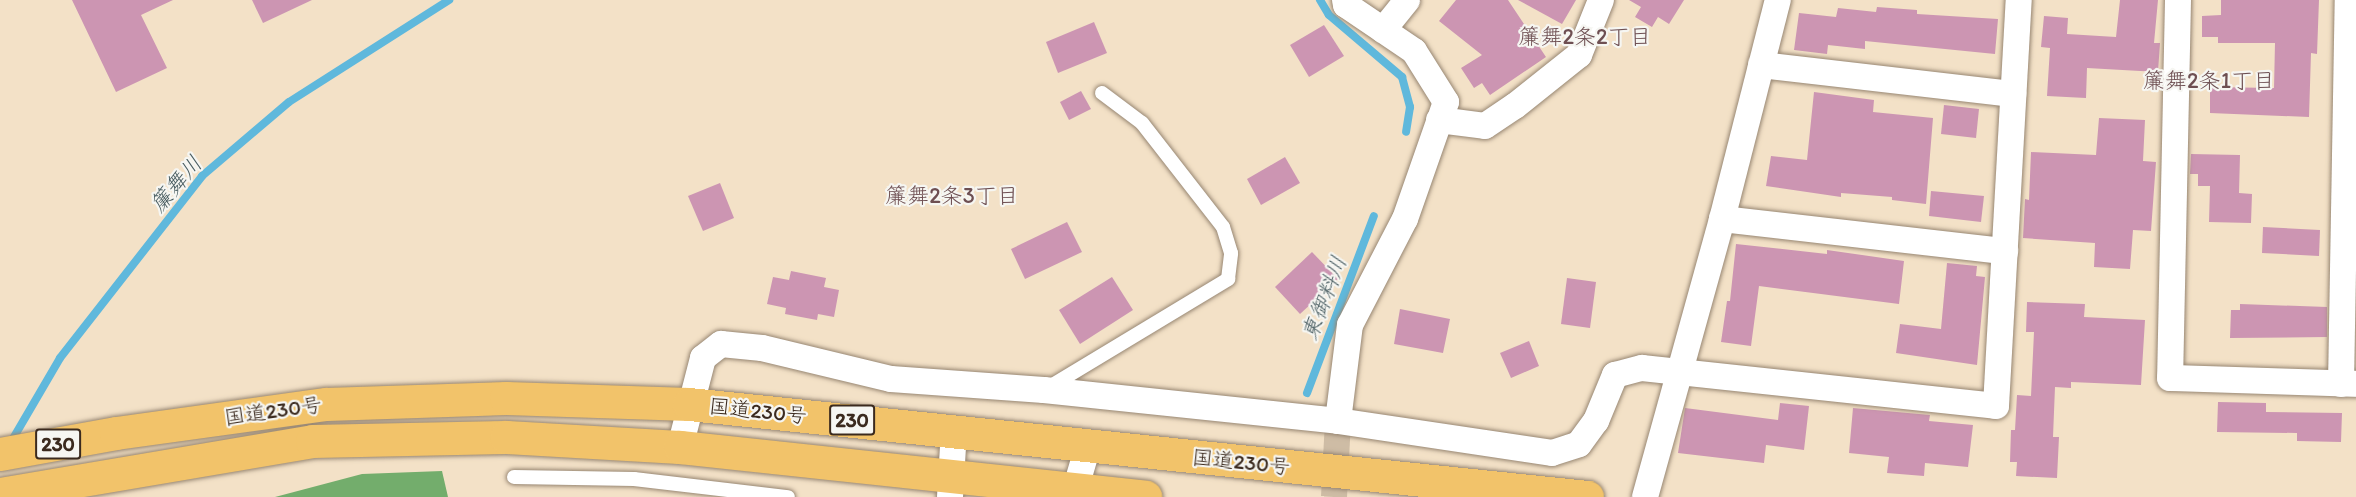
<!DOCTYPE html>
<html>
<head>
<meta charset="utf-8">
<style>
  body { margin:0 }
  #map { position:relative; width:2356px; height:497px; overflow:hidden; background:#f3e1c7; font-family:Itim,"Klee One",sans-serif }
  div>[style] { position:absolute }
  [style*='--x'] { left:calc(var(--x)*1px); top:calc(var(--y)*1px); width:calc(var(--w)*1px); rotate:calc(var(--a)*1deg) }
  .forest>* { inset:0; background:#73ad6c }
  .stream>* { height:8px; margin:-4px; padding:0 4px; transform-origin:4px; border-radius:4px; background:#5fb8dc }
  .building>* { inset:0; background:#cc95b2 }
  .street-tunnel>* { height:26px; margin-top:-13px; transform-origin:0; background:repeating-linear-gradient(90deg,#cebca5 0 26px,transparent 0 39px) }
  .roads { filter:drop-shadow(0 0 2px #978672) drop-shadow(0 0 2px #978672) }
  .lane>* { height:14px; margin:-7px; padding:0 7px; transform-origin:7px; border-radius:7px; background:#fff }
  .street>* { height:26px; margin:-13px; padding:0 13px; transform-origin:13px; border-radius:13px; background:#fff }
  .highway>* { height:33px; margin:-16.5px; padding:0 16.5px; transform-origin:16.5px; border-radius:16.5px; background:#f2c36a }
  span { translate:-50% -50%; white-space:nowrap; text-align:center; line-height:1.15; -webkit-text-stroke:4.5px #f6f6f2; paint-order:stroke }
  .shield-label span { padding:2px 4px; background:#f6f6f2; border:2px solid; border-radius:4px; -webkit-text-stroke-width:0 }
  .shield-label { font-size:20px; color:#3b2a1e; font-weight:700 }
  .street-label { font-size:21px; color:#3b2a1e }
  .neighbourhood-label { font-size:22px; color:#6e4f52 }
  .water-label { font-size:22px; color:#485c60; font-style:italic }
</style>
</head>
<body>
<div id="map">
  <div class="forest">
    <i style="clip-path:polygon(442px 471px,448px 497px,275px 497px,362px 474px)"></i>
  </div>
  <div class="stream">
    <i style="--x:1320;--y:0;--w:17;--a:59"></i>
    <i style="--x:1329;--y:15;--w:96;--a:40.3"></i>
    <i style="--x:1402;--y:77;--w:31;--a:75"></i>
    <i style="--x:1410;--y:107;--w:25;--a:99"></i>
    <i style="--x:1307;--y:393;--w:189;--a:-69.3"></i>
    <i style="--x:11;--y:442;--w:97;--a:-59.7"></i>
    <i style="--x:60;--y:358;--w:231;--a:-52"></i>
    <i style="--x:202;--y:176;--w:114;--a:-40.4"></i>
    <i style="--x:289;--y:102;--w:190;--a:-32.5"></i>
  </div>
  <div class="building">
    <i style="clip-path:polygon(72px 0,173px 0,141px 15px,167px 68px,116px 92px)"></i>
    <i style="clip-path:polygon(252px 0,312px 0,263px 23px)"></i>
    <i style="clip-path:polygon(1456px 0,1508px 0,1546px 57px,1490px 95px,1482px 83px,1474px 88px,1461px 68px,1482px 55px,1439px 21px)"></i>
    <i style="clip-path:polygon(1518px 0,1576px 0,1562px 24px)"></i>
    <i style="clip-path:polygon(1629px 0,1684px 0,1669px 24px,1658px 17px,1652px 27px,1635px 17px,1641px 7px)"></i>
    <i style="clip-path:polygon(2120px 0,2158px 0,2154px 43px,2160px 43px,2158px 72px,2087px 68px,2086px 98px,2047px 96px,2050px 48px,2041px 47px,2044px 16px,2068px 18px,2067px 34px,2116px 37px)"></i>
    <i style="clip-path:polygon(2221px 0,2319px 0,2317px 54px,2311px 53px,2309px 117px,2210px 113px,2210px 87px,2274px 88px,2275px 43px,2218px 43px,2218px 37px,2202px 37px,2202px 16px,2221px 15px)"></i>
    <i style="clip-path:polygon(1877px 7px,1917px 10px,1917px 14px,1998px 19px,1995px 54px,1865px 41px,1865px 49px,1828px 45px,1827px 54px,1794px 50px,1799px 13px,1836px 17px,1838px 8px,1876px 12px)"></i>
    <i style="clip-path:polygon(1094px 22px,1107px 53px,1058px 73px,1046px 42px)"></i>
    <i style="clip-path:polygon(1324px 25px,1344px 56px,1309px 77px,1290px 45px)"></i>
    <i style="clip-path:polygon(1081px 91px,1091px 109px,1069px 120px,1060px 102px)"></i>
    <i style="clip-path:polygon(1814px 92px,1874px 100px,1873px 112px,1933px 118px,1926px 204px,1892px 200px,1892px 197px,1841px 193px,1841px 197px,1766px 186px,1771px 156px,1807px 160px)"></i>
    <i style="clip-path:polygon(1944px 105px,1979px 109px,1976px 138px,1941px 134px)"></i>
    <i style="clip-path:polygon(2099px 118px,2145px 120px,2143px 161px,2156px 162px,2151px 231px,2133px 230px,2130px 269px,2094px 267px,2095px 243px,2023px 238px,2025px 199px,2029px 200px,2031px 152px,2096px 155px)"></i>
    <i style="clip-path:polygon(2191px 154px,2240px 155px,2239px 193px,2252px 194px,2251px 223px,2209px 222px,2210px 186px,2198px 186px,2198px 174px,2190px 174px)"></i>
    <i style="clip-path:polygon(1285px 157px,1300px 183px,1261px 205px,1247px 179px)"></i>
    <i style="clip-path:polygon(720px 183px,734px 218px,703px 231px,688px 196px)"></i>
    <i style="clip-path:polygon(1931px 191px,1984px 196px,1981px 222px,1929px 216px)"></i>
    <i style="clip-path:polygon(1067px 222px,1082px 252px,1025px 279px,1011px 249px)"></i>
    <i style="clip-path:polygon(2263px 227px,2320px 230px,2319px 256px,2262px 253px)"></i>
    <i style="clip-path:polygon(1736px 244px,1827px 254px,1827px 250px,1904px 261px,1899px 304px,1759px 286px,1751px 346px,1721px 342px,1727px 301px,1730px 301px)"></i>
    <i style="clip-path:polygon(1312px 252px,1338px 279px,1300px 314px,1275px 287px)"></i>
    <i style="clip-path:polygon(1947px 263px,1977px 266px,1976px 276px,1985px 277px,1977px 365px,1896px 353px,1900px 324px,1941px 329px)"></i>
    <i style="clip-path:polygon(791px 271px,826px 278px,824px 287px,839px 290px,834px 317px,818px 314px,817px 320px,785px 314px,786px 308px,767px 304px,773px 277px,789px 280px)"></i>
    <i style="clip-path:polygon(1112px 277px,1133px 310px,1080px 344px,1059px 310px)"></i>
    <i style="clip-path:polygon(1567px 278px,1596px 282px,1590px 328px,1561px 324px)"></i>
    <i style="clip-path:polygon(2027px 302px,2085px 304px,2084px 317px,2145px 320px,2141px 385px,2071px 382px,2071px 388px,2055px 387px,2053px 437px,2059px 437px,2057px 478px,2016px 476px,2017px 462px,2010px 462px,2011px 430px,2015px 430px,2017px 395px,2031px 396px,2034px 332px,2026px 332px)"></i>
    <i style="clip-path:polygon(2240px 304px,2327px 307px,2327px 337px,2230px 338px,2231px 310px,2240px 310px)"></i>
    <i style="clip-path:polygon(1400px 309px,1450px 319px,1443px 353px,1394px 344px)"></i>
    <i style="clip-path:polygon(1529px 341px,1539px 366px,1511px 378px,1500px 353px)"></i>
    <i style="clip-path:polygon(2218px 402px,2266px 403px,2266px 412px,2342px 413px,2341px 442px,2297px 441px,2297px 433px,2217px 432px)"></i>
    <i style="clip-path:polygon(1780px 403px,1809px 406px,1804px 450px,1766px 445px,1764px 463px,1678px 453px,1685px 408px,1778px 420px)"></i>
    <i style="clip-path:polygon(1853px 408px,1930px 415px,1929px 421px,1973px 425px,1968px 467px,1925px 463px,1924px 476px,1887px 473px,1889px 457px,1849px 453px)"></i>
  </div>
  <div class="street-tunnel">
    <i style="--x:1334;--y:497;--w:76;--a:-87"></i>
  </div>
  <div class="roads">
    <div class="lane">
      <i style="--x:1046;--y:389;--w:213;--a:-31.1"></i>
      <i style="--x:1228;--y:279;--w:26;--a:-83"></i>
      <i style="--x:1231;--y:253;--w:27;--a:-107"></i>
      <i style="--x:1223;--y:227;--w:132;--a:-127.9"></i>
      <i style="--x:1142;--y:123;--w:50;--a:-143.1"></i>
      <i style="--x:514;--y:477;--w:120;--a:1"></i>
      <i style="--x:634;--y:479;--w:155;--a:6.7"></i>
    </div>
    <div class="street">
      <i style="--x:2178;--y:0;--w:378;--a:91.2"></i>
      <i style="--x:2170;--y:378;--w:186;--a:1.8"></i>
      <i style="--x:1383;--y:30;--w:38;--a:-51"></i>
      <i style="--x:1761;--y:65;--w:254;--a:6.6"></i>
      <i style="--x:1439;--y:120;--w:46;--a:7.4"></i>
      <i style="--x:1485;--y:126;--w:36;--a:-34"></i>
      <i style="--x:1515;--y:106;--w:82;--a:-38.6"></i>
      <i style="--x:1579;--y:55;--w:59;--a:-68.2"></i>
      <i style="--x:1722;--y:219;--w:285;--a:6.5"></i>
      <i style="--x:2341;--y:384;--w:384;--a:-89"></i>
      <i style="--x:1338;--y:421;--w:97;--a:-82.9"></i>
      <i style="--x:1350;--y:325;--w:119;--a:-62.6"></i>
      <i style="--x:1405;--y:219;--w:124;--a:-70.7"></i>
      <i style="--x:1446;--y:102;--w:60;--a:-122.1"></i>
      <i style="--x:1414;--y:51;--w:82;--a:-145.9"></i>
      <i style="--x:1346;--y:5;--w:5;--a:-101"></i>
      <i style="--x:680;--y:447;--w:92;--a:-75.5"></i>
      <i style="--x:703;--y:358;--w:23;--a:-38"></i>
      <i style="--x:721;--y:344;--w:41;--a:5.6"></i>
      <i style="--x:762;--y:348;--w:133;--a:13.5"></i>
      <i style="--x:891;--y:379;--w:153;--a:4.1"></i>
      <i style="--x:1044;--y:390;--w:296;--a:6"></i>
      <i style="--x:1338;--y:421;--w:216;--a:8.5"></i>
      <i style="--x:1552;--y:453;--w:28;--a:-18"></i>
      <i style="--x:1579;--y:444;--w:29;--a:-54"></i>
      <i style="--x:1596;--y:421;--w:50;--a:-67.6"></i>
      <i style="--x:1615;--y:375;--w:28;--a:-15"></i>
      <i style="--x:1642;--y:368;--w:356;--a:6.1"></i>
      <i style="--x:1996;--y:406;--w:407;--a:-86.8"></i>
      <i style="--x:950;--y:497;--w:67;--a:-86.6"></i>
      <i style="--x:1073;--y:497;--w:53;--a:-73.6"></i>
      <i style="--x:1645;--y:497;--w:288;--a:-74.5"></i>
      <i style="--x:1722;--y:219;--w:226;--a:-75.7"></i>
    </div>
    <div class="highway">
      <i style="--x:0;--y:454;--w:118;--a:-10.3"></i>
      <i style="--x:116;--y:433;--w:212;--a:-7.9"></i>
      <i style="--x:326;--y:404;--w:180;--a:-1.9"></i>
      <i style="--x:506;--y:398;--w:183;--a:1.9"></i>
      <i style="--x:689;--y:404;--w:903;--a:5.91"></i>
      <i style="--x:0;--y:494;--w:316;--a:-9.6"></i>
      <i style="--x:312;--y:441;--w:194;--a:-1.2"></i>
      <i style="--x:506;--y:437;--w:174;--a:3.3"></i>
      <i style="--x:680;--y:447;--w:468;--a:6.1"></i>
    </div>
  </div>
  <div class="shield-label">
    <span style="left:852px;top:420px">230</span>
    <span style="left:58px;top:444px">230</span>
  </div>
  <div class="street-label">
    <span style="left:273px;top:411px;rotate:-8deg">国道230号</span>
    <span style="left:758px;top:411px;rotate:6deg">国道230号</span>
    <span style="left:1241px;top:462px;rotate:6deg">国道230号</span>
  </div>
  <div class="neighbourhood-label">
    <span style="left:1585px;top:37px">簾舞2条2丁目</span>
    <span style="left:2209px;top:81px">簾舞2条1丁目</span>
    <span style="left:952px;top:196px">簾舞2条3丁目</span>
  </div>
  <div class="water-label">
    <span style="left:176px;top:184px;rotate:-49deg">簾舞川</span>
    <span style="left:1324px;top:298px;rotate:-69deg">東御料川</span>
  </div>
</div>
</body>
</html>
